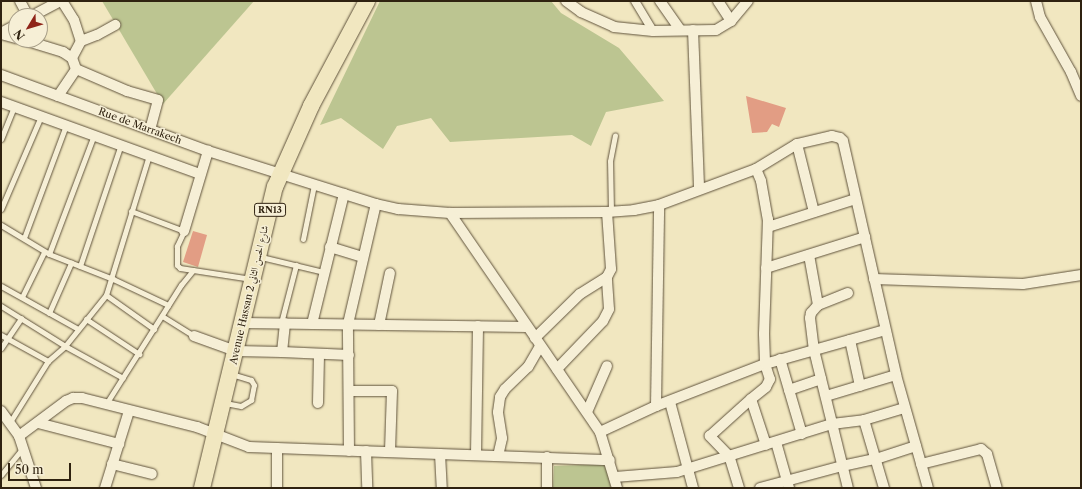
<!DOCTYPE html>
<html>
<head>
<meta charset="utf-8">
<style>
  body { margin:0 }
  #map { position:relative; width:1082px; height:489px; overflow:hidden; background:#f1e7c0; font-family:"Libre Caslon Text",Amiri,serif }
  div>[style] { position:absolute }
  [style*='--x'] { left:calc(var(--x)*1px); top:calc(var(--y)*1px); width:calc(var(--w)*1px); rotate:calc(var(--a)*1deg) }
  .green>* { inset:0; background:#bcc591 }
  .building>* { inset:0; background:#e29d84 }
  .roads { filter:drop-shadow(0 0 1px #60533c) drop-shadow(0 0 1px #60533c) }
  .service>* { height:5px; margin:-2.5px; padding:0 2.5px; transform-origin:2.5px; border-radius:2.5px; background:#f6efd6 }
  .pedestrian>* { height:8px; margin:-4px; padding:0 4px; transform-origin:4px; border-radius:4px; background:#f6efd6 }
  .minor>* { height:10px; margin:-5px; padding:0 5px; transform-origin:5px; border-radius:5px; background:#f6efd6 }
  .primary>* { height:16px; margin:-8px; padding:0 8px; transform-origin:8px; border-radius:8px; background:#f1e7c0 }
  span { translate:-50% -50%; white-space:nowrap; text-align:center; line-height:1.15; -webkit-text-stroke:3px #f6efd6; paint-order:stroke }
  .shield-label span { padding:1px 3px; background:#f6efd6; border:1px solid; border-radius:3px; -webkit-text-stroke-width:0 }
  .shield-label { font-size:9px; color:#2f2210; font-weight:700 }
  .street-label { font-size:10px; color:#2f2210 }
  .frame { position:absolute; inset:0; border:2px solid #2f2210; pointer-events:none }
  .north { position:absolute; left:8px; top:8px; width:40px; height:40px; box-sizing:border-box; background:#f6efd6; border:1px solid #a69d87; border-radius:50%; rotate:232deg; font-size:11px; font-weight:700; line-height:16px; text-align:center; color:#2f2210 }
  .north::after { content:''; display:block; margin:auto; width:14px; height:18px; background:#8f2418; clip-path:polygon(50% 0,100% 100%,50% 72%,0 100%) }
  .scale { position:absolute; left:8px; top:463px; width:63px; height:18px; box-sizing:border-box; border:2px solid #2f2210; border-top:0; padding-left:5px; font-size:12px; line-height:14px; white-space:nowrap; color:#2f2210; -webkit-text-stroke:3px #f6efd6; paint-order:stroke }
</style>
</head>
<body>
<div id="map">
  <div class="green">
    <i style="clip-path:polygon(102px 1px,254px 1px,163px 104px)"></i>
    <i style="clip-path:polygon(380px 1px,551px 1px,561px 13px,619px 48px,664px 101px,606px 112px,591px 146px,572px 135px,450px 142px,431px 118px,397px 126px,383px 149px,341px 118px,320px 125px)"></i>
    <i style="clip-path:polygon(606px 464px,611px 488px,553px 488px,554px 466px)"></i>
  </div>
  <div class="building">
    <i style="clip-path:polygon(746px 96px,786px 108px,779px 127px,772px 124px,767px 132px,752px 133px)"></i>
    <i style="clip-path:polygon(193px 231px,207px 235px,198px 267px,183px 262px)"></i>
  </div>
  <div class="roads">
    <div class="service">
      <i style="--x:1;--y:139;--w:35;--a:-68"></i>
      <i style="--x:1;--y:209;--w:101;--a:-66.7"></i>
      <i style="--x:131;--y:211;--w:57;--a:20.7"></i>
      <i style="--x:184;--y:231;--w:17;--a:115"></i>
      <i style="--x:177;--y:246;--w:19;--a:90"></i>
      <i style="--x:177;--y:265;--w:4;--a:45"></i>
      <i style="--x:180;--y:268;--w:13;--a:9"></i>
      <i style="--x:611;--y:211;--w:50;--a:-91.1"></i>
      <i style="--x:610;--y:161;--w:26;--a:-79"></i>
      <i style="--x:1;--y:225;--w:56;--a:31.1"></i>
      <i style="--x:49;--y:254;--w:69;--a:21.3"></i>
      <i style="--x:113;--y:279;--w:61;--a:25.3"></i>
      <i style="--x:24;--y:238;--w:121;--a:-69.6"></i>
      <i style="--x:303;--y:239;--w:55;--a:-78.5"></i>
      <i style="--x:49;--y:254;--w:127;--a:-69.3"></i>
      <i style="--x:261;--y:257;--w:65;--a:13.4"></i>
      <i style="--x:80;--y:266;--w:129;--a:-71.4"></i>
      <i style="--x:1;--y:286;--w:88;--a:29.2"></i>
      <i style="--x:106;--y:295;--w:59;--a:35.3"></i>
      <i style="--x:22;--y:297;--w:50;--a:-63.9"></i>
      <i style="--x:1;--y:306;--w:75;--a:32"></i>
      <i style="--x:65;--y:346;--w:66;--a:28.9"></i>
      <i style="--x:49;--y:313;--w:55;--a:-66.3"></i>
      <i style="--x:162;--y:316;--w:38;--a:32"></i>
      <i style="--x:86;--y:319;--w:64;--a:33.4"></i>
      <i style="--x:281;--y:323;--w:60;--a:-75.5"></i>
      <i style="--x:1;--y:335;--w:54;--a:29"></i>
      <i style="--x:1;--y:348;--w:36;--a:-56"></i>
      <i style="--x:225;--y:403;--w:16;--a:11"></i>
      <i style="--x:241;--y:406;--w:12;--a:-31"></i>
      <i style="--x:251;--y:400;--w:15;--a:-79"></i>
      <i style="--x:254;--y:385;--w:6;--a:-121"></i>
      <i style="--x:251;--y:380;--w:21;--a:-163"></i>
      <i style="--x:106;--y:404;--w:141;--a:-57.8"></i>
      <i style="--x:181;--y:285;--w:19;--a:-51"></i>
      <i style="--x:193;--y:270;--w:59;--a:8.8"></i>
      <i style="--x:10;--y:422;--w:72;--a:-58.1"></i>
      <i style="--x:48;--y:361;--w:23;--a:-41"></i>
      <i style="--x:65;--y:346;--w:65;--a:-51.2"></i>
      <i style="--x:106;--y:295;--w:146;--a:-72.9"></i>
      <i style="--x:1;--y:475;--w:35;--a:-51"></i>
    </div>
    <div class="pedestrian">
      <i style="--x:635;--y:1;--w:35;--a:59"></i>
    </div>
    <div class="minor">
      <i style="--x:20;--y:1;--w:17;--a:62"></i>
      <i style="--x:62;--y:1;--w:22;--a:58"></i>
      <i style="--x:74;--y:20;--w:22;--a:72"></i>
      <i style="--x:81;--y:41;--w:19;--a:118"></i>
      <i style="--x:566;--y:1;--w:19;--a:36"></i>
      <i style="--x:581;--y:12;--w:36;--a:24"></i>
      <i style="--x:614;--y:27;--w:39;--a:6"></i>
      <i style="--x:653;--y:31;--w:63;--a:-0.9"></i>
      <i style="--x:716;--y:30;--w:17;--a:-31"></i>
      <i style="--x:731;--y:21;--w:26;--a:-50"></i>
      <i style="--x:660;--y:1;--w:35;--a:55"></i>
      <i style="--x:718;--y:1;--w:24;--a:57"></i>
      <i style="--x:1036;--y:1;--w:16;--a:76"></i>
      <i style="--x:1040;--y:17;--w:63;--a:60.6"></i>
      <i style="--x:1071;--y:72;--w:26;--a:67"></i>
      <i style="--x:32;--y:16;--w:32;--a:-28"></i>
      <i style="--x:693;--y:30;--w:159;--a:87.8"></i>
      <i style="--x:1;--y:33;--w:17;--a:-28"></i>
      <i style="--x:1;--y:34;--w:16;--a:15"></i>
      <i style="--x:24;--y:40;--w:41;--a:17.1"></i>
      <i style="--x:63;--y:52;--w:11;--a:34"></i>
      <i style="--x:72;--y:58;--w:12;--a:70"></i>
      <i style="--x:76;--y:69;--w:56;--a:23.3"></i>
      <i style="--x:127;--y:91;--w:32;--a:16"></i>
      <i style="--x:158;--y:100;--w:31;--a:105"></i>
      <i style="--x:81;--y:41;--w:17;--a:-21"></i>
      <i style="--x:97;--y:35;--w:21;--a:-29"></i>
      <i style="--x:1;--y:75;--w:221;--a:20.2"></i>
      <i style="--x:208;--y:151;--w:176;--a:17.5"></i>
      <i style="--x:376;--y:204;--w:23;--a:13"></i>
      <i style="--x:398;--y:209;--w:52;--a:4.4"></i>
      <i style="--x:450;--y:213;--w:157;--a:-0.4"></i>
      <i style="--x:607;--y:212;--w:27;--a:-4"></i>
      <i style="--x:634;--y:210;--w:25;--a:-11"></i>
      <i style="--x:58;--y:96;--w:32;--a:-56"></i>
      <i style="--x:1;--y:102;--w:212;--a:19.9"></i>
      <i style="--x:797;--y:144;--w:70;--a:76"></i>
      <i style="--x:756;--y:169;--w:13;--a:67"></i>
      <i style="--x:761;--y:181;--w:39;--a:80"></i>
      <i style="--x:768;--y:219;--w:115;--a:92"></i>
      <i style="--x:764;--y:334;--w:30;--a:88"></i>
      <i style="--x:765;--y:364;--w:16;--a:72"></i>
      <i style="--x:770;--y:379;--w:9;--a:117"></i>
      <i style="--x:766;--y:387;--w:19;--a:141"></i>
      <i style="--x:751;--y:399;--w:48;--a:71.9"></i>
      <i style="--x:450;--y:213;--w:265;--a:55.6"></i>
      <i style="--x:768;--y:227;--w:92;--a:-17.7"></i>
      <i style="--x:184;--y:231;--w:84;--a:-73.3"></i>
      <i style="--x:330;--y:247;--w:34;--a:17"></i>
      <i style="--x:809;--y:255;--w:51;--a:79.8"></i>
      <i style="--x:766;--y:268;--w:104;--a:-17.4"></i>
      <i style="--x:874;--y:279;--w:149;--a:1.9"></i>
      <i style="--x:1023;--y:284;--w:59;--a:-8.8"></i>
      <i style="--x:848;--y:293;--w:32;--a:158"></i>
      <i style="--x:818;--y:305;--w:11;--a:131"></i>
      <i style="--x:811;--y:313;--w:5;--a:101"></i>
      <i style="--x:810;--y:318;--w:32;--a:83"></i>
      <i style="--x:814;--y:350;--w:142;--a:76.2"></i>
      <i style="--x:243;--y:323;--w:284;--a:0.8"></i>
      <i style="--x:312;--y:324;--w:134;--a:-76.2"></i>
      <i style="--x:379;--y:325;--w:53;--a:-78.1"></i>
      <i style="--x:194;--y:336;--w:45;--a:19.7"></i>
      <i style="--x:236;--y:351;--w:46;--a:1.2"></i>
      <i style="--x:282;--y:352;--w:29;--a:-84"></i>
      <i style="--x:535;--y:338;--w:63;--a:-44.4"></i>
      <i style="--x:580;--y:294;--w:32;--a:-32"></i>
      <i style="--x:607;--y:277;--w:9;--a:-63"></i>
      <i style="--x:611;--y:269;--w:57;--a:-94"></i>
      <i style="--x:850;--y:340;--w:47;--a:77.7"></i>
      <i style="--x:282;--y:352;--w:67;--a:2.6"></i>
      <i style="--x:780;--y:359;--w:78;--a:73.7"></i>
      <i style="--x:557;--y:369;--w:66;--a:-46.2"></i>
      <i style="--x:603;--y:321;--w:13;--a:-63"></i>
      <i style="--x:609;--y:309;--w:32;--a:-94"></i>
      <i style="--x:789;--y:390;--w:34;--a:-19"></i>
      <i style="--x:349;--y:391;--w:43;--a:0"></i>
      <i style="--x:392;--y:391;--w:61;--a:91.9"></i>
      <i style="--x:826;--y:396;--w:73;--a:-16.7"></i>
      <i style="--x:670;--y:402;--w:89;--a:75"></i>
      <i style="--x:318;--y:403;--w:49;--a:-88.8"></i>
      <i style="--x:656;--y:406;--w:117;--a:-21.1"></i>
      <i style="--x:765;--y:364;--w:125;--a:-15.8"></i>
      <i style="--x:1;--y:411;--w:31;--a:54"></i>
      <i style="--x:19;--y:436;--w:55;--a:71.9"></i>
      <i style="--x:587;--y:412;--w:50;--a:-66.5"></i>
      <i style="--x:864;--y:420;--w:71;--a:73.6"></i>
      <i style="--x:38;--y:423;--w:84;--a:14.5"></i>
      <i style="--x:19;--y:436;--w:59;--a:-36.7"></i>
      <i style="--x:66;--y:401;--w:8;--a:-23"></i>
      <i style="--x:73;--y:398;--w:9;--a:0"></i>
      <i style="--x:82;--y:398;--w:119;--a:14.2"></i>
      <i style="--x:197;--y:427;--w:56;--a:21"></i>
      <i style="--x:249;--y:447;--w:361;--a:2.1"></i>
      <i style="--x:776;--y:442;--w:48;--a:74.2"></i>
      <i style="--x:277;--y:448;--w:40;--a:90"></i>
      <i style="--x:349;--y:451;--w:127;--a:-90.5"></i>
      <i style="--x:348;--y:324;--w:123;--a:-76.9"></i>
      <i style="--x:366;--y:451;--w:37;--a:88"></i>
      <i style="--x:440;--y:454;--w:34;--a:87"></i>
      <i style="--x:476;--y:455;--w:129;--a:-89.1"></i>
      <i style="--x:498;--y:456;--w:18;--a:-77"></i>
      <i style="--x:502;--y:438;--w:26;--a:-99"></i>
      <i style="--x:498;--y:412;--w:15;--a:-82"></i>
      <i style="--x:500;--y:397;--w:9;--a:-58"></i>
      <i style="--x:505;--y:389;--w:32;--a:-44"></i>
      <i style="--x:528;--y:367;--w:24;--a:-60"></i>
      <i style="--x:112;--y:464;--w:41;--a:14"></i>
      <i style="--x:921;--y:464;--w:62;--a:-14"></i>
      <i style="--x:981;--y:449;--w:8;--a:40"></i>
      <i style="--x:987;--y:454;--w:35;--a:74"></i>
      <i style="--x:614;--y:477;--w:63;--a:-4.5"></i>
      <i style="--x:677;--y:472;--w:162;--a:-17.2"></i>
      <i style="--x:832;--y:424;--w:32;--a:-7"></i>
      <i style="--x:864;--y:420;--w:42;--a:-16.7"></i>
      <i style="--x:105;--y:488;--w:81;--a:-72.7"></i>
      <i style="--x:547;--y:488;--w:31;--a:-90"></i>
      <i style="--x:617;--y:488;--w:59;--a:-106.9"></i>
      <i style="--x:600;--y:432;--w:62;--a:-24.9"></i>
      <i style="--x:656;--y:406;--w:201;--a:-89.1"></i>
      <i style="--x:659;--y:205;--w:103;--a:-20.4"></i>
      <i style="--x:756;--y:169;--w:48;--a:-31.4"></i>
      <i style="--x:797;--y:144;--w:36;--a:-13"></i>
      <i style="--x:832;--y:136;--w:8;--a:14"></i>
      <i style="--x:840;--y:138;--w:4;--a:45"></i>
      <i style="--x:843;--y:141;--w:240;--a:77.2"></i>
      <i style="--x:896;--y:375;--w:117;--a:74.2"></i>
      <i style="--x:739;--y:488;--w:34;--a:-107"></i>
      <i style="--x:729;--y:456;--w:28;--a:-134"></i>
      <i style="--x:710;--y:436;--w:55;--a:-42.1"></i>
      <i style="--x:760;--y:488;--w:85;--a:-15"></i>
      <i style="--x:842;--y:466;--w:35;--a:-12"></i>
      <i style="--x:876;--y:459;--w:42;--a:-18"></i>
    </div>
    <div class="primary">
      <i style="--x:202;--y:488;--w:310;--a:-76.4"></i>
      <i style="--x:275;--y:187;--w:89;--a:-66"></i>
      <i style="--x:311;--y:106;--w:119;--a:-61.9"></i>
    </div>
  </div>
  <div class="shield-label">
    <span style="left:270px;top:210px">RN13</span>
  </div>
  <div class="street-label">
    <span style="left:140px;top:126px;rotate:20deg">Rue de Marrakech</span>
    <span style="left:249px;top:295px;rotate:-77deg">Avenue Hassan 2 شارع الحسن الثاني</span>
  </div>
  <div class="frame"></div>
  <div class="north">N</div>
  <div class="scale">50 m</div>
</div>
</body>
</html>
